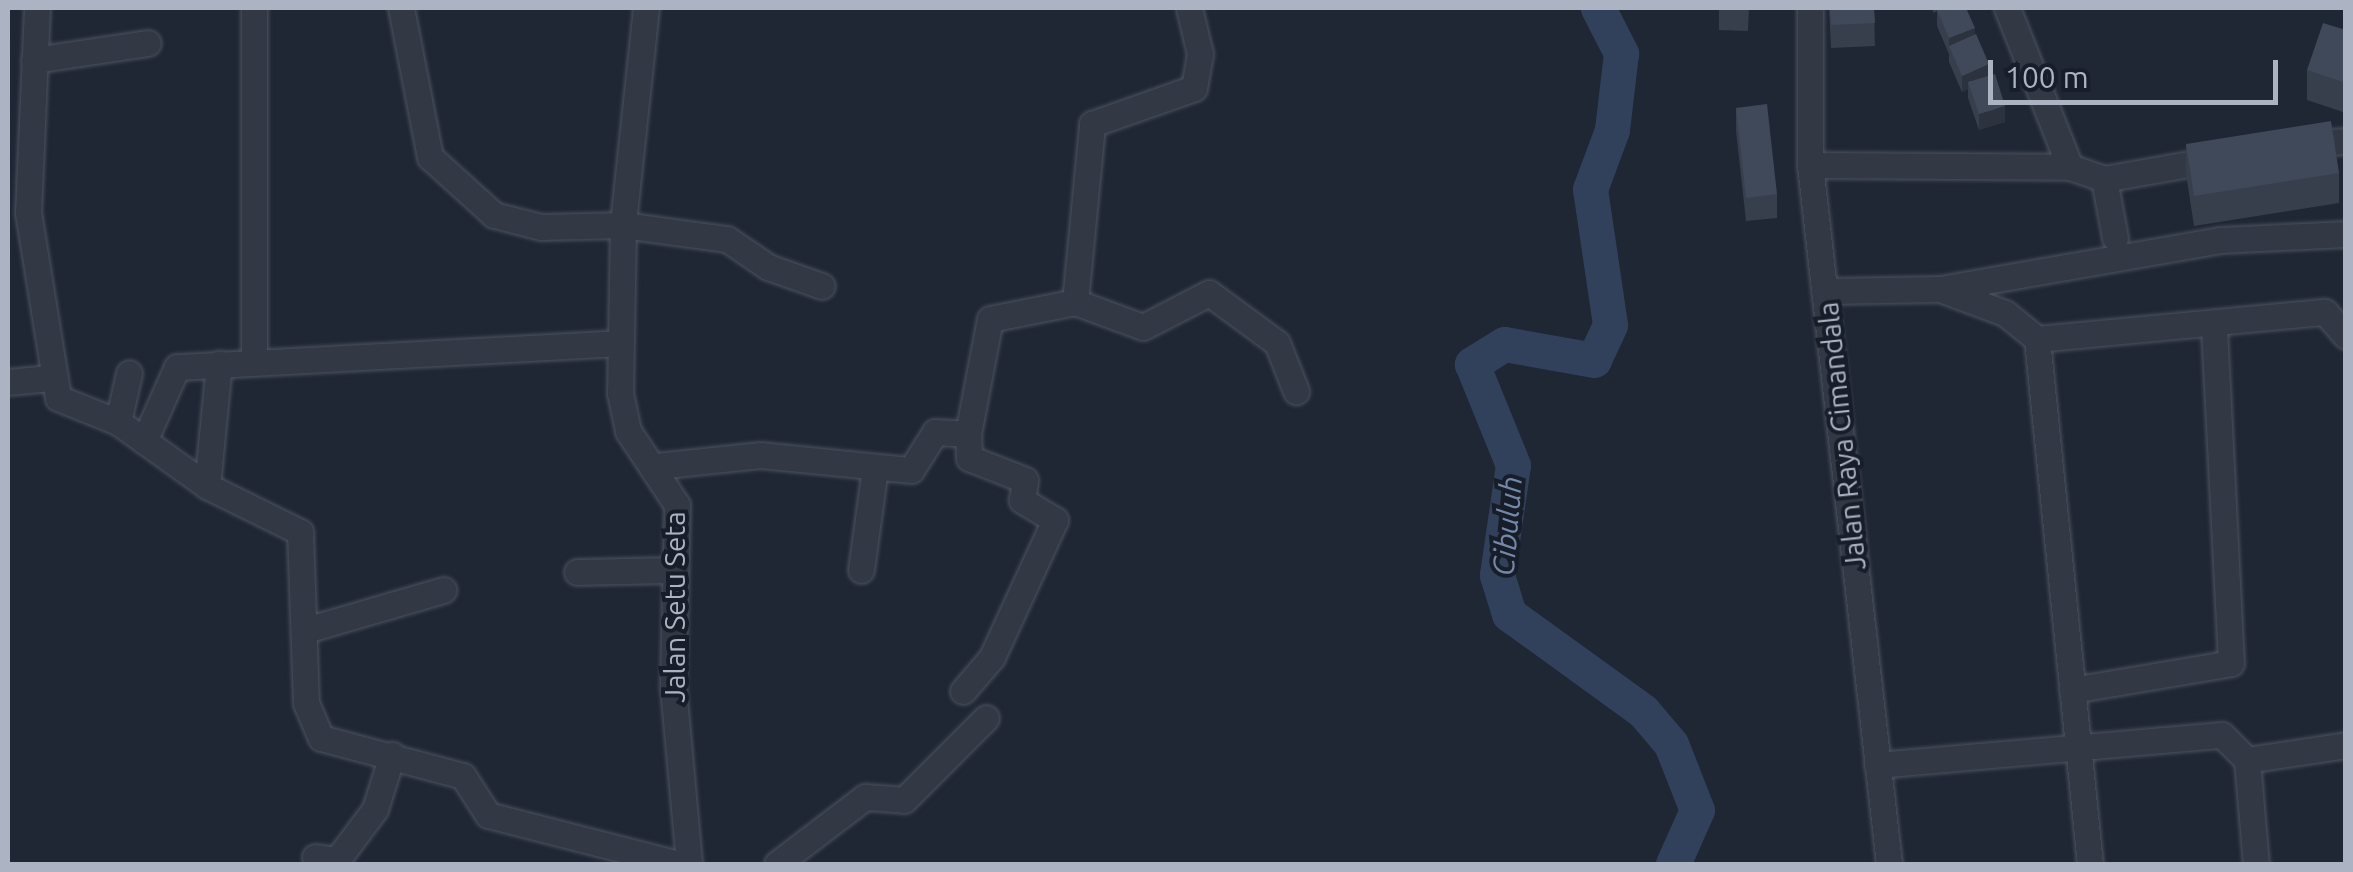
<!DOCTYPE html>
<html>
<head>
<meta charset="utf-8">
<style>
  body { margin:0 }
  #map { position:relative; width:2353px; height:872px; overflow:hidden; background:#1f2634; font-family:Ubuntu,sans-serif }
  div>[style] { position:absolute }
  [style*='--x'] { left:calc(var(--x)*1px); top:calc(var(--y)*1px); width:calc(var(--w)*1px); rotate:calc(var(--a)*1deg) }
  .river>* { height:35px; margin:-17.5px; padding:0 17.5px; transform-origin:17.5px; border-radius:17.5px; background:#32415b }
  .roads { filter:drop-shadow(0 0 2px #4d5360) drop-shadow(0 0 2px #4d5360) }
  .minor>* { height:25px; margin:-12.5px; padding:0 12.5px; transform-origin:12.5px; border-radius:12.5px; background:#323945 }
  .wall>* { inset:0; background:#373f4d }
  .shaded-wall>* { inset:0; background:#2d333e }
  .building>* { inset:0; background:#404959 }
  span { translate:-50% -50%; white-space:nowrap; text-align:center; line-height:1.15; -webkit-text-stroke:8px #181e29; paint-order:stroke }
  .street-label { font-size:28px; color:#acb3c2 }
  .water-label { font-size:30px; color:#7488aa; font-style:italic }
  .frame { position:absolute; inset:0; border:10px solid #acb3c2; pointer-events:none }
  .scale { position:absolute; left:1988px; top:60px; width:290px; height:45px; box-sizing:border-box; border:5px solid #acb3c2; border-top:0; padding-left:12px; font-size:30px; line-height:35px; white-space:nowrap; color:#acb3c2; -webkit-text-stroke:8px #181e29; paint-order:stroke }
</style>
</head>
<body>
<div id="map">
  <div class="river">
    <i style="--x:1598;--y:8;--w:51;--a:62.9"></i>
    <i style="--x:1621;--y:53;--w:78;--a:96.7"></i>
    <i style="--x:1612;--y:130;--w:63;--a:110.4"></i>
    <i style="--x:1590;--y:189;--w:137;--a:81.6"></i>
    <i style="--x:1610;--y:325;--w:38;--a:115"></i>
    <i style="--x:1594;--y:360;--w:91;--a:-169.9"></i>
    <i style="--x:1504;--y:344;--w:38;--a:148"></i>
    <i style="--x:1472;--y:364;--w:109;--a:67.9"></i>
    <i style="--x:1513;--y:465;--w:111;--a:98.3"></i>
    <i style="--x:1497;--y:575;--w:41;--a:72.9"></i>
    <i style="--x:1509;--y:614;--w:165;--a:35.9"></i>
    <i style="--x:1643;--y:711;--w:43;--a:49.7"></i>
    <i style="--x:1671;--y:744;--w:71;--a:68.5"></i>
    <i style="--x:1697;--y:810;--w:59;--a:114"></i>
  </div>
  <div class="roads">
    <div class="minor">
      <i style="--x:37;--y:8;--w:204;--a:92.5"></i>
      <i style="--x:28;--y:212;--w:188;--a:80.8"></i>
      <i style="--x:58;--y:398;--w:65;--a:21.8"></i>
      <i style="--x:118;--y:422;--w:110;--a:35.7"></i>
      <i style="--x:207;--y:486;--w:104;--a:26.3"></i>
      <i style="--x:300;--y:532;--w:171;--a:88"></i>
      <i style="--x:306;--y:703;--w:38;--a:67"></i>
      <i style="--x:321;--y:738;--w:147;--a:15"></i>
      <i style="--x:463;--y:776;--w:46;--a:57.3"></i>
      <i style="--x:488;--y:815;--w:197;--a:14.4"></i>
      <i style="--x:401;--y:8;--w:152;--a:79"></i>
      <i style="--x:430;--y:157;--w:86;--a:42.2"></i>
      <i style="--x:494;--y:215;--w:49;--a:14.3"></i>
      <i style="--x:541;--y:227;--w:82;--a:-1.4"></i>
      <i style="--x:623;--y:225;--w:105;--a:7.7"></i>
      <i style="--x:727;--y:239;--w:50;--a:34.3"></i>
      <i style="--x:768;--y:267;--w:57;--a:19.4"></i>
      <i style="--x:646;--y:8;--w:218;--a:96.1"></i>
      <i style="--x:623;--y:225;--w:168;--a:91"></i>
      <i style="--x:620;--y:393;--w:39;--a:78"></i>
      <i style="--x:628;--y:431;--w:89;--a:56.5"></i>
      <i style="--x:677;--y:505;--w:182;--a:91.3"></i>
      <i style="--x:673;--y:687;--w:178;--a:84.8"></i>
      <i style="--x:1810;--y:8;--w:157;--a:90"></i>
      <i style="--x:1810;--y:165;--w:703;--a:83.55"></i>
      <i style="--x:2007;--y:8;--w:171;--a:68.4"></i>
      <i style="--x:34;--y:60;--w:115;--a:-8.5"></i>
      <i style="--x:2301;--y:144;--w:45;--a:-3.8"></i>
      <i style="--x:1810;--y:165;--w:260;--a:0.4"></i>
      <i style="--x:2070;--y:167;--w:36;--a:19"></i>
      <i style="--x:2104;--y:179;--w:115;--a:-10"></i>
      <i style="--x:2104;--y:179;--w:60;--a:79.4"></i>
      <i style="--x:1940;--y:289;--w:69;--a:20.3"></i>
      <i style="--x:2005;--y:313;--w:41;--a:39.1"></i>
      <i style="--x:2037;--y:339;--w:528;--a:84.24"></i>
      <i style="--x:1826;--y:291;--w:114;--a:-1"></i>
      <i style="--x:1940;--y:289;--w:284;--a:-9.9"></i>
      <i style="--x:2220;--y:240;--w:126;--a:-2.7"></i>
      <i style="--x:1075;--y:302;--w:72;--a:20.2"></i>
      <i style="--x:1143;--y:327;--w:74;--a:-27.3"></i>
      <i style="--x:1209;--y:293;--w:84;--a:36.3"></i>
      <i style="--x:1277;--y:343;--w:52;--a:68.4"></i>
      <i style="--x:2037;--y:339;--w:289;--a:-5.4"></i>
      <i style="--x:2325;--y:312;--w:32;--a:49"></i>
      <i style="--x:254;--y:361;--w:353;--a:-90"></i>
      <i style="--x:8;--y:382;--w:42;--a:-5.4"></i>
      <i style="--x:118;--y:422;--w:50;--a:-77.3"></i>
      <i style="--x:144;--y:441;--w:81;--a:-66"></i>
      <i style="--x:177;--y:367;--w:442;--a:-3.1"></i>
      <i style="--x:656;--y:466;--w:105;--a:-6"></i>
      <i style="--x:760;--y:455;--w:152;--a:5.7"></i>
      <i style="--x:911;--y:470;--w:45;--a:-57.7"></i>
      <i style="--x:935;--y:432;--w:33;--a:3"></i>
      <i style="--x:968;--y:434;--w:117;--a:-79.2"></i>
      <i style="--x:990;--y:319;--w:87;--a:-11.3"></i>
      <i style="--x:1075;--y:302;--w:179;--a:-84.5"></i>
      <i style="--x:1092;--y:124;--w:108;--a:-19.4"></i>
      <i style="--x:1194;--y:88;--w:35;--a:-80"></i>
      <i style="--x:1200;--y:54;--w:47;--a:-103.4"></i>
      <i style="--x:207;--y:486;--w:123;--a:-84.4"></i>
      <i style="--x:861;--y:570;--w:103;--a:-82.2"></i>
      <i style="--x:577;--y:572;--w:93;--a:-1.2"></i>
      <i style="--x:309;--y:629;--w:140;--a:-16.2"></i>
      <i style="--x:2072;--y:690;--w:161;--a:-9.6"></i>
      <i style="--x:2231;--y:663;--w:338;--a:-92.9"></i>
      <i style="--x:963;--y:691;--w:45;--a:-49.5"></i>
      <i style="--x:992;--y:657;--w:151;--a:-65.3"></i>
      <i style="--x:1055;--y:520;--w:39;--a:-149"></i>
      <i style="--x:1022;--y:500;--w:20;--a:-81"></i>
      <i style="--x:1025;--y:480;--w:60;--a:-158.6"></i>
      <i style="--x:969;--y:458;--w:24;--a:-92"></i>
      <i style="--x:2247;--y:760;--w:100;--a:-8.6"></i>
      <i style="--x:1877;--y:765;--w:346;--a:-5"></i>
      <i style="--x:2222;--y:735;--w:35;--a:45"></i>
      <i style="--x:2247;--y:760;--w:104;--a:85.1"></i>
      <i style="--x:315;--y:857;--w:22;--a:8"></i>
      <i style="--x:337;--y:860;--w:64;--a:-53.3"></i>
      <i style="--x:375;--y:809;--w:57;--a:-72.5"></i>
      <i style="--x:777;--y:864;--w:111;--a:-37.3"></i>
      <i style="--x:865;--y:797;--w:39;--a:4"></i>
      <i style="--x:904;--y:800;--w:116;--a:-45"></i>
    </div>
  </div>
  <div class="wall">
    <i style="clip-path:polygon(1719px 8px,1749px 8px,1748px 31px,1719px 30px)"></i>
    <i style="clip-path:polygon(1829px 8px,1874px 8px,1875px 46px,1831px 48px)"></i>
    <i style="clip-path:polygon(1931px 8px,1966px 8px,2005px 122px,1979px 130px,1968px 98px,1968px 89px,1962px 92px,1949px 62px,1949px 54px,1937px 26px,1937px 11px,1934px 13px)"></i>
    <i style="clip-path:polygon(2346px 30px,2346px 113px,2307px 100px,2307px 70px)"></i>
    <i style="clip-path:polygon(1736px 108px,1777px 194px,1777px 218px,1746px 221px,1736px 131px)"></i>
    <i style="clip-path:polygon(2186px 144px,2339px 173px,2339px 203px,2194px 226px,2186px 174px)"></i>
  </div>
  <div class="shaded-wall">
    <i style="clip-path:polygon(1975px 28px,1975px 43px,1949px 46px,1949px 38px)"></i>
    <i style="clip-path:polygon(1989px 64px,1989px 80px,1968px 82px,1968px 89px,1962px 92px,1962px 76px)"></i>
    <i style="clip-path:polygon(2005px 106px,2005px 122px,1979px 130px,1979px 114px)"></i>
  </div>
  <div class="building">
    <i style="clip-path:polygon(1830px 8px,1874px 8px,1875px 23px,1831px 25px)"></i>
    <i style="clip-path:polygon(1945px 8px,1966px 8px,1975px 28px,1949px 38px,1937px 10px)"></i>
    <i style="clip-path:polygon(2323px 23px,2346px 30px,2346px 83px,2307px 70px)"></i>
    <i style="clip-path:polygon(1976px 34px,1989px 64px,1962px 76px,1949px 46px)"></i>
    <i style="clip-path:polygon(1995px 74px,2005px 106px,1979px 114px,1968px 82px)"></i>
    <i style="clip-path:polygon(1767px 104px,1777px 194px,1746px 198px,1736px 108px)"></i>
    <i style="clip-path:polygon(2331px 121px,2339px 173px,2194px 196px,2186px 144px)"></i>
  </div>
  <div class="street-label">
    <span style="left:1842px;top:436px;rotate:-96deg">Jalan Raya Cimandala</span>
    <span style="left:675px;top:607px;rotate:-90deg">Jalan Setu Seta</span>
  </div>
  <div class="water-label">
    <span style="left:1507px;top:526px;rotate:-85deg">Cibuluh</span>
  </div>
  <div class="frame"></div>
  <div class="scale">100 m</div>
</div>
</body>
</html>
